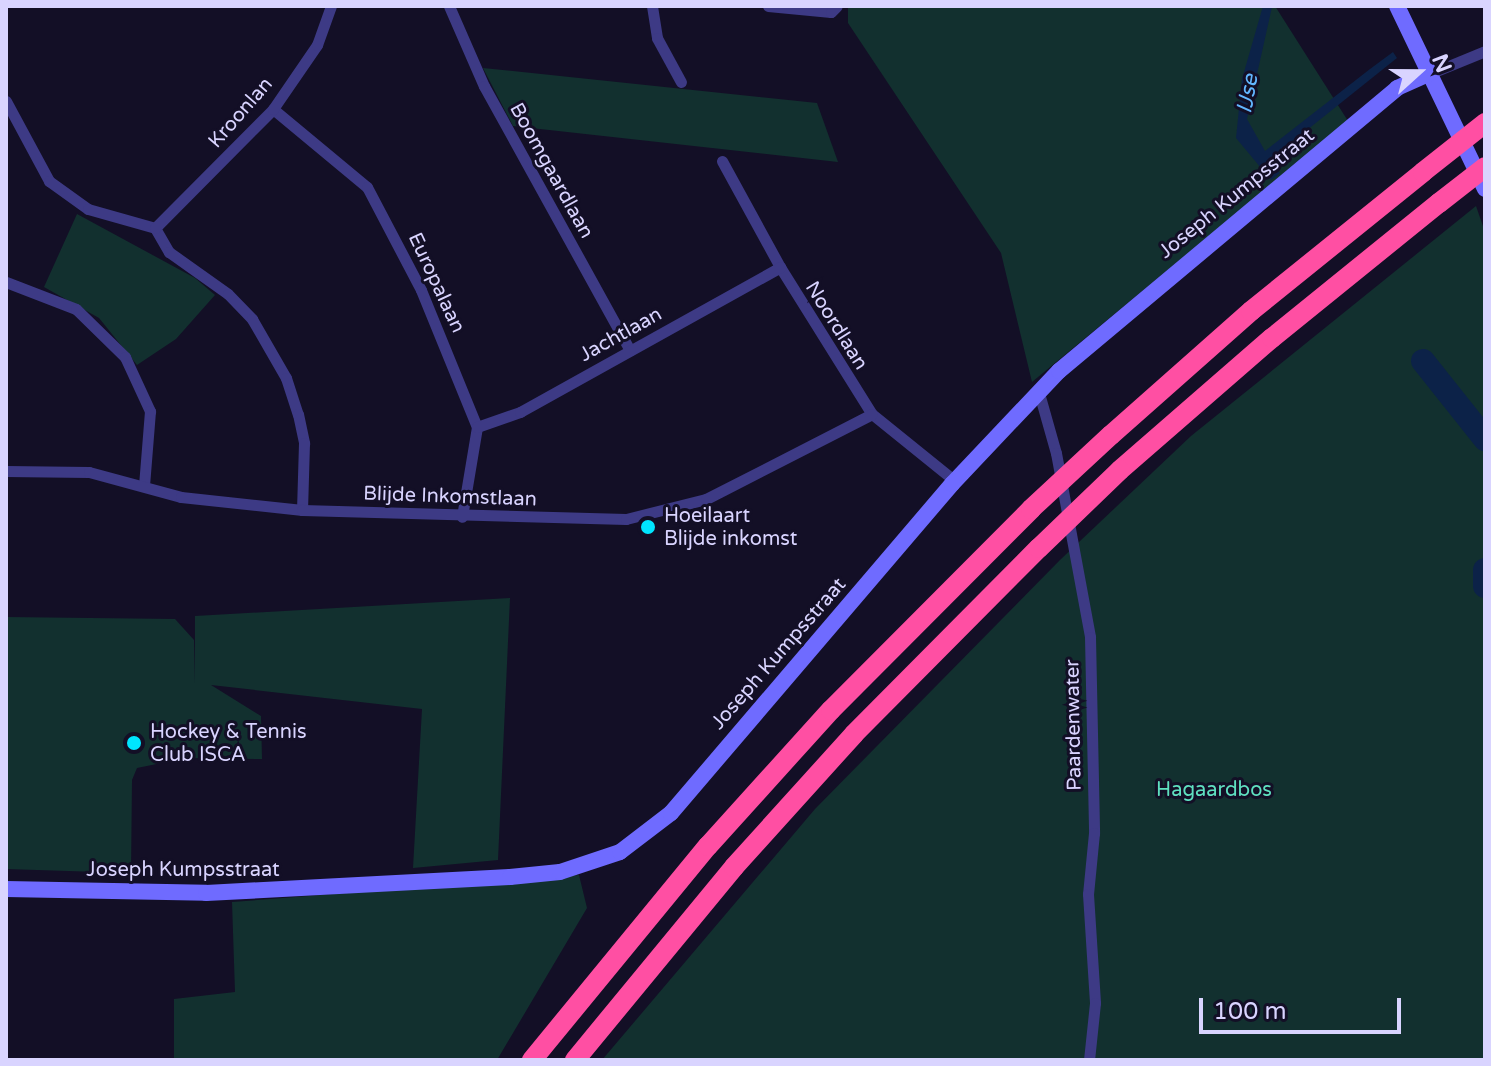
<!DOCTYPE html>
<html>
<head>
<meta charset="utf-8">
<style>
  body { margin:0 }
  #map { position:relative; width:1491px; height:1066px; overflow:hidden; background:#130f26; font-family:"Varela Round",sans-serif }
  div>[style] { position:absolute }
  [style*='--x'] { left:calc(var(--x)*1px); top:calc(var(--y)*1px); width:calc(var(--w)*1px); rotate:calc(var(--a)*1deg) }
  .green>* { inset:0; background:#12302f }
  .water>* { inset:0; background:#0c2248 }
  .river>* { height:24px; margin:-12px; padding:0 12px; transform-origin:12px; border-radius:12px; background:#0c2248 }
  .street>* { height:11px; margin:-5.5px; padding:0 5.5px; transform-origin:5.5px; border-radius:5.5px; background:#3d3a85 }
  .secondary>* { height:16px; margin:-8px; padding:0 8px; transform-origin:8px; border-radius:8px; background:#6f6bff }
  .highway>* { height:20px; margin:-10px; padding:0 10px; transform-origin:10px; border-radius:10px; background:#ff4fa3 }
  .highway-bridge>* { height:20px; margin:-10px; padding:0 10px; transform-origin:10px; border-radius:10px; background:#ff4fa3 }
  .dots>* { width:22px; height:22px; translate:-50% -50%; box-sizing:border-box; border:4px solid #130f26; border-radius:50% }
  span { translate:-50% -50%; white-space:nowrap; text-align:center; line-height:1.15; -webkit-text-stroke:6px #130f26; paint-order:stroke }
  .street-label { font-size:20px; color:#d9d4ff }
  .poi-label { font-size:20px; color:#d9d4ff }
  .left { translate:0 -50%; text-align:left }
  .park-label { font-size:20px; color:#5fe0c0 }
  .water-label { font-size:22px; color:#62b6ff; font-style:italic }
  .frame { position:absolute; inset:0; border:8px solid #d9d4ff; pointer-events:none }
  .north { position:absolute; left:1379px; top:32px; width:80px; height:80px; -webkit-text-stroke:6px #130f26; paint-order:stroke; rotate:69deg; font-size:22px; font-weight:700; line-height:32px; text-align:center; color:#d9d4ff }
  .north::after { content:''; display:block; margin:auto; width:28px; height:36px; background:#d9d4ff; clip-path:polygon(50% 0,100% 100%,50% 72%,0 100%) }
  .scale { position:absolute; left:1199px; top:998px; width:202px; height:36px; box-sizing:border-box; border:4px solid #d9d4ff; border-top:0; padding-left:10px; font-size:24px; line-height:28px; white-space:nowrap; color:#d9d4ff; -webkit-text-stroke:6px #130f26; paint-order:stroke }
</style>
</head>
<body>
<div id="map">
  <div class="green">
    <i style="clip-path:polygon(848px 6px,1275px 6px,1348px 121px,1032px 382px,1001px 253px,848px 23px)"></i>
    <i style="clip-path:polygon(483px 68px,817px 103px,838px 162px,513px 126px)"></i>
    <i style="clip-path:polygon(1476px 206px,1485px 232px,1485px 1060px,602px 1060px,815px 809px,1060px 560px,1191px 436px)"></i>
    <i style="clip-path:polygon(77px 214px,195px 278px,215px 295px,176px 339px,137px 365px,99px 318px,44px 287px)"></i>
    <i style="clip-path:polygon(510px 598px,498px 860px,413px 868px,422px 709px,211px 685px,261px 716px,262px 759px,186px 758px,137px 768px,132px 780px,131px 873px,6px 869px,6px 617px,175px 619px,194px 640px,195px 684px,195px 616px)"></i>
    <i style="clip-path:polygon(579px 875px,587px 908px,497px 1060px,174px 1060px,174px 999px,235px 992px,232px 902px)"></i>
  </div>
  <div class="water">
    <i style="clip-path:polygon(1263px 6px,1272px 7px,1247px 119px,1265px 151px,1370px 69px,1393px 52px,1397px 58px,1277px 154px,1272px 163px,1280px 173px,1271px 180px,1236px 138px,1242px 79px)"></i>
  </div>
  <div class="river">
    <i style="--x:1423;--y:361;--w:100;--a:51.5"></i>
    <i style="--x:1485;--y:570;--w:16;--a:90"></i>
  </div>
  <div class="street">
    <i style="--x:449;--y:6;--w:87;--a:66.4"></i>
    <i style="--x:484;--y:86;--w:302;--a:61.1"></i>
    <i style="--x:652;--y:6;--w:32;--a:81"></i>
    <i style="--x:657;--y:38;--w:50;--a:61.4"></i>
    <i style="--x:768;--y:6;--w:63;--a:5.4"></i>
    <i style="--x:831;--y:12;--w:8;--a:-45"></i>
    <i style="--x:1429;--y:74;--w:61;--a:-22.3"></i>
    <i style="--x:6;--y:101;--w:91;--a:61.7"></i>
    <i style="--x:49;--y:181;--w:48;--a:35.7"></i>
    <i style="--x:88;--y:209;--w:70;--a:15.8"></i>
    <i style="--x:155;--y:228;--w:28;--a:60"></i>
    <i style="--x:169;--y:252;--w:72;--a:35.4"></i>
    <i style="--x:228;--y:294;--w:35;--a:46"></i>
    <i style="--x:252;--y:319;--w:68;--a:60"></i>
    <i style="--x:286;--y:378;--w:38;--a:72"></i>
    <i style="--x:298;--y:414;--w:30;--a:78"></i>
    <i style="--x:304;--y:443;--w:67;--a:91.7"></i>
    <i style="--x:273;--y:109;--w:122;--a:39.7"></i>
    <i style="--x:367;--y:187;--w:116;--a:62.3"></i>
    <i style="--x:421;--y:290;--w:148;--a:67.8"></i>
    <i style="--x:477;--y:427;--w:91;--a:99.5"></i>
    <i style="--x:722;--y:161;--w:121;--a:61.3"></i>
    <i style="--x:780;--y:267;--w:173;--a:58"></i>
    <i style="--x:872;--y:414;--w:107;--a:38.9"></i>
    <i style="--x:155;--y:228;--w:168;--a:-45.2"></i>
    <i style="--x:273;--y:109;--w:78;--a:-55.5"></i>
    <i style="--x:317;--y:45;--w:41;--a:-70.3"></i>
    <i style="--x:6;--y:282;--w:75;--a:21.1"></i>
    <i style="--x:76;--y:309;--w:69;--a:44.4"></i>
    <i style="--x:125;--y:357;--w:60;--a:65.2"></i>
    <i style="--x:150;--y:411;--w:75;--a:94.6"></i>
    <i style="--x:1039;--y:393;--w:62;--a:74.2"></i>
    <i style="--x:1056;--y:453;--w:187;--a:79.5"></i>
    <i style="--x:1090;--y:637;--w:196;--a:88.8"></i>
    <i style="--x:1094;--y:833;--w:61;--a:95.6"></i>
    <i style="--x:1088;--y:894;--w:109;--a:86.3"></i>
    <i style="--x:1095;--y:1003;--w:57;--a:96"></i>
    <i style="--x:477;--y:427;--w:46;--a:-19.2"></i>
    <i style="--x:520;--y:412;--w:298;--a:-29.1"></i>
    <i style="--x:6;--y:471;--w:83;--a:0.7"></i>
    <i style="--x:89;--y:472;--w:95;--a:15.2"></i>
    <i style="--x:181;--y:497;--w:122;--a:6.1"></i>
    <i style="--x:302;--y:510;--w:324;--a:1.6"></i>
    <i style="--x:626;--y:519;--w:82;--a:-14"></i>
    <i style="--x:706;--y:499;--w:186;--a:-27.1"></i>
  </div>
  <div class="secondary">
    <i style="--x:1397;--y:6;--w:203;--a:64.3"></i>
    <i style="--x:6;--y:889;--w:200;--a:1.1"></i>
    <i style="--x:206;--y:893;--w:304;--a:-3"></i>
    <i style="--x:510;--y:877;--w:50;--a:-5.7"></i>
    <i style="--x:560;--y:872;--w:63;--a:-18.4"></i>
    <i style="--x:620;--y:852;--w:64;--a:-37.4"></i>
    <i style="--x:671;--y:813;--w:433;--a:-49.5"></i>
    <i style="--x:952;--y:484;--w:156;--a:-46.6"></i>
    <i style="--x:1059;--y:371;--w:441;--a:-39.9"></i>
    <i style="--x:1397;--y:88;--w:35;--a:-24"></i>
  </div>
  <div class="highway">
    <i style="--x:1111;--y:435;--w:187;--a:-41.5"></i>
    <i style="--x:1251;--y:311;--w:221;--a:-38.9"></i>
    <i style="--x:1120;--y:470;--w:201;--a:-41"></i>
    <i style="--x:1272;--y:338;--w:215;--a:-39"></i>
    <i style="--x:532;--y:1060;--w:277;--a:-50.6"></i>
    <i style="--x:708;--y:846;--w:183;--a:-47.9"></i>
    <i style="--x:831;--y:710;--w:284;--a:-45.1"></i>
    <i style="--x:575;--y:1060;--w:250;--a:-50.5"></i>
    <i style="--x:734;--y:867;--w:179;--a:-47.9"></i>
    <i style="--x:854;--y:734;--w:262;--a:-45.2"></i>
  </div>
  <div class="highway-bridge">
    <i style="--x:1423;--y:172;--w:79;--a:-38.3"></i>
    <i style="--x:1439;--y:203;--w:58;--a:-38"></i>
    <i style="--x:1031;--y:509;--w:109;--a:-42.8"></i>
    <i style="--x:1039;--y:548;--w:112;--a:-43.9"></i>
  </div>
  <div class="dots">
    <i style="left:648px;top:527px;background:#00e5ff"></i>
    <i style="left:134px;top:743px;background:#00e5ff"></i>
  </div>
  <div class="street-label">
    <span style="left:241px;top:113px;rotate:-49deg">Kroonlan</span>
    <span style="left:551px;top:171px;rotate:61deg">Boomgaardlaan</span>
    <span style="left:1237px;top:194px;rotate:-39deg">Joseph Kumpsstraat</span>
    <span style="left:436px;top:283px;rotate:65deg">Europalaan</span>
    <span style="left:836px;top:326px;rotate:58deg">Noordlaan</span>
    <span style="left:621px;top:335px;rotate:-29deg">Jachtlaan</span>
    <span style="left:450px;top:497px;rotate:2deg">Blijde Inkomstlaan</span>
    <span style="left:779px;top:654px;rotate:-49deg">Joseph Kumpsstraat</span>
    <span style="left:1074px;top:725px;rotate:-91deg">Paardenwater</span>
    <span style="left:183px;top:870px">Joseph Kumpsstraat</span>
  </div>
  <div class="poi-label">
    <span class="left" style="left:664px;top:528px">Hoeilaart<br>Blijde inkomst</span>
    <span class="left" style="left:150px;top:744px">Hockey &amp; Tennis<br>Club ISCA</span>
  </div>
  <div class="park-label">
    <span style="left:1214px;top:790px">Hagaardbos</span>
  </div>
  <div class="water-label">
    <span style="left:1248px;top:94px;rotate:-80deg">IJse</span>
  </div>
  <div class="frame"></div>
  <div class="north">N</div>
  <div class="scale">100 m</div>
</div>
</body>
</html>
